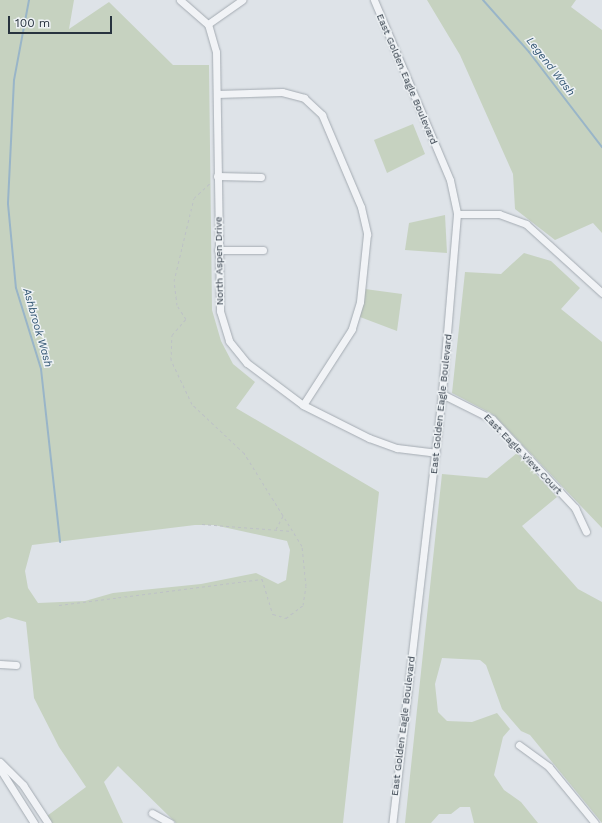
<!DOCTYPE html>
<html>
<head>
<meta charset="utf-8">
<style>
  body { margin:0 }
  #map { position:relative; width:602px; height:823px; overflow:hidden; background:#dee3e8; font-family:"Work Sans",sans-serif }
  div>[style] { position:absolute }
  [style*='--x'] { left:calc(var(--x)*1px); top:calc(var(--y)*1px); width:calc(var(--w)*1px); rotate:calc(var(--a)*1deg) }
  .green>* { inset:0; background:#c6d2c0 }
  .stream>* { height:2px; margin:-1px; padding:0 1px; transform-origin:1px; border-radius:1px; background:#99b5c8 }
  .path>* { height:1px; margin-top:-0.5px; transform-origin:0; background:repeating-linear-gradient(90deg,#bdc1c6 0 3px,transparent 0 6px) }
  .roads { filter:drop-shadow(0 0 1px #a4abb2) drop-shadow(0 0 1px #a4abb2) }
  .minor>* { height:7px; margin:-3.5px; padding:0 3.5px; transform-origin:3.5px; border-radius:3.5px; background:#f1f3f6 }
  span { translate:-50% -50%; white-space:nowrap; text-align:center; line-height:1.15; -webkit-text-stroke:3px #eef2f5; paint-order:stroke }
  .street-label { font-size:10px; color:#28333f }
  .water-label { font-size:11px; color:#325673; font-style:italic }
  .scale { position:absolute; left:8px; top:16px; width:104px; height:18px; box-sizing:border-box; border:2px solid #28333f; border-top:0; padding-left:5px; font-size:12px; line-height:14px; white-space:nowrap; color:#28333f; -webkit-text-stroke:3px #eef2f5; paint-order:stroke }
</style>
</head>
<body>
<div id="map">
  <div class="green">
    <i style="clip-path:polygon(evenodd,0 0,74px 0,69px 29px,109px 2px,173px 65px,209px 65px,212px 310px,221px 341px,233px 364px,255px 382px,236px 408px,379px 492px,343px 823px,176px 823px,118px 766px,104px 782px,123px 823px,52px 823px,47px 816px,86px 787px,59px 747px,34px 698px,26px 622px,8px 617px,0 620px,0 0,195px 525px,214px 525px,287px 541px,290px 550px,286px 580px,278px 584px,256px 573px,201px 584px,113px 593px,85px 601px,38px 603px,28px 588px,25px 571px,32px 545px,195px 525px)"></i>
    <i style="clip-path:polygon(427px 0,576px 0,571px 7px,602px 30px,602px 233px,593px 223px,555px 240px,515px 209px,513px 174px,460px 55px)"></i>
    <i style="clip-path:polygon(413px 124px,425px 154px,387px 173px,374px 140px)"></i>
    <i style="clip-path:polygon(445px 215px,447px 253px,405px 250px,409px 223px)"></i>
    <i style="clip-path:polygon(524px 253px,551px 261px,580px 288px,561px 309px,602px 342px,602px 528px,494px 415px,452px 393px,465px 272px,501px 274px)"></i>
    <i style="clip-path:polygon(365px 289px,402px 294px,397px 331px,360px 317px)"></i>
    <i style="clip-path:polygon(517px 453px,557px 497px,522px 526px,578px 589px,602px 602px,602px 823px,530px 735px,521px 731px,502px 709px,486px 665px,480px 660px,442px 658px,435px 684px,438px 712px,447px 721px,472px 722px,497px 713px,510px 729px,503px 737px,494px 775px,504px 790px,521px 802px,538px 823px,474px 823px,470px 807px,460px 807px,451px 814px,439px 814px,431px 823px,405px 823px,442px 474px,487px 478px)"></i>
  </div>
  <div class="stream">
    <i style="--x:29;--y:0;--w:81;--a:100.6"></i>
    <i style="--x:14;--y:80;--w:124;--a:92.8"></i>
    <i style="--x:8;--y:204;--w:84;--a:84.6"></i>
    <i style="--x:16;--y:288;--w:85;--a:72.8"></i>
    <i style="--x:41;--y:369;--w:174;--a:83.7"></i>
    <i style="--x:483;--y:0;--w:69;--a:48.5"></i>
    <i style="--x:529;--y:52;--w:120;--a:52.5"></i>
  </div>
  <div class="path">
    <i style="--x:202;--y:524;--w:90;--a:4.4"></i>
    <i style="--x:276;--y:529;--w:15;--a:-62"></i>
    <i style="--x:59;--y:605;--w:205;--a:-7.3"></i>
    <i style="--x:262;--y:579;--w:37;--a:73"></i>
    <i style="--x:273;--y:614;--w:14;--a:17"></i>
    <i style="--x:286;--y:618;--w:21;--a:-37"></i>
    <i style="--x:303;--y:605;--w:19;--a:-81"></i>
    <i style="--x:306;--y:586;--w:40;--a:-95.7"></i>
    <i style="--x:302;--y:546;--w:110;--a:-121.9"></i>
    <i style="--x:244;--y:453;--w:71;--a:-136.7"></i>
    <i style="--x:192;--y:404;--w:49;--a:-115.5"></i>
    <i style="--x:171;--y:360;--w:25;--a:-88"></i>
    <i style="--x:172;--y:335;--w:21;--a:-49"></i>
    <i style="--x:186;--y:319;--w:17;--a:-123"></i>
    <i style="--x:177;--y:305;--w:24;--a:-97"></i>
    <i style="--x:174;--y:281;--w:85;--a:-76.5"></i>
    <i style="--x:194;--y:198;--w:23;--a:-43"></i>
  </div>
  <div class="roads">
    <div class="minor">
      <i style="--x:180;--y:0;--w:37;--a:41"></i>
      <i style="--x:208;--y:24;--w:29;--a:74"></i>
      <i style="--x:216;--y:52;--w:259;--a:89.1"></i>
      <i style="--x:220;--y:311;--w:31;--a:73"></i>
      <i style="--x:229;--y:341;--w:28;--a:51"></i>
      <i style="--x:247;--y:363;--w:70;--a:36.9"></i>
      <i style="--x:303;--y:405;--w:74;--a:26.6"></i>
      <i style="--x:369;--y:438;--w:30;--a:20"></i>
      <i style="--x:397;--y:448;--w:39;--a:7"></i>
      <i style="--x:374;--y:0;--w:195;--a:67.1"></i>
      <i style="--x:450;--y:180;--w:35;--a:78"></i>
      <i style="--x:457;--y:214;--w:181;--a:94.8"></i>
      <i style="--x:442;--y:394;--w:432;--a:96.6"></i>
      <i style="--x:208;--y:24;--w:42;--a:-35.2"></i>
      <i style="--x:217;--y:94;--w:65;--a:-1.8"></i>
      <i style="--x:282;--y:92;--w:23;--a:15"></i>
      <i style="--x:304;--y:98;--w:25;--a:43"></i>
      <i style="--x:322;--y:115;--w:100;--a:67"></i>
      <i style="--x:361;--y:207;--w:28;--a:77"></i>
      <i style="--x:367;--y:234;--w:68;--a:95.9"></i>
      <i style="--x:360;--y:302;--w:28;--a:107"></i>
      <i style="--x:352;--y:329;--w:90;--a:122.8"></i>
      <i style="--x:217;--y:176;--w:44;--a:1.3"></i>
      <i style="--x:457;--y:214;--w:42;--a:0"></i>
      <i style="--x:499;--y:214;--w:29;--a:20"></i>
      <i style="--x:526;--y:224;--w:103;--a:42.2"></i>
      <i style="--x:218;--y:250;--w:45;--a:0"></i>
      <i style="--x:442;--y:394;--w:56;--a:26.6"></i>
      <i style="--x:492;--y:419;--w:122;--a:47"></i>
      <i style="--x:575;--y:508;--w:26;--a:65"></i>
      <i style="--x:0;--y:664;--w:16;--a:4"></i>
      <i style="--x:519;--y:745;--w:37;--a:36"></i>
      <i style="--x:549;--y:767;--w:72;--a:50.6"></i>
      <i style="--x:0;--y:762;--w:33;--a:45"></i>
      <i style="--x:23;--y:785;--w:45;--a:56.7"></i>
      <i style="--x:0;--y:769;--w:64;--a:57.8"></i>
      <i style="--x:152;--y:813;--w:21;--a:29"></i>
    </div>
  </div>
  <div class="street-label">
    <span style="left:407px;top:79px;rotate:67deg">East Golden Eagle Boulevard</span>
    <span style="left:219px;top:261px;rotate:-91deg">North Aspen Drive</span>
    <span style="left:441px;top:404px;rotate:-84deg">East Golden Eagle Boulevard</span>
    <span style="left:523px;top:454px;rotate:46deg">East Eagle View Court</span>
    <span style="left:403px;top:726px;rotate:-83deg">East Golden Eagle Boulevard</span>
  </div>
  <div class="water-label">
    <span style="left:550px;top:67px;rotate:52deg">Legend Wash</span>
    <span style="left:37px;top:328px;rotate:74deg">Ashbrook Wash</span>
  </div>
  <div class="scale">100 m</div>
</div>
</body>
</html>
